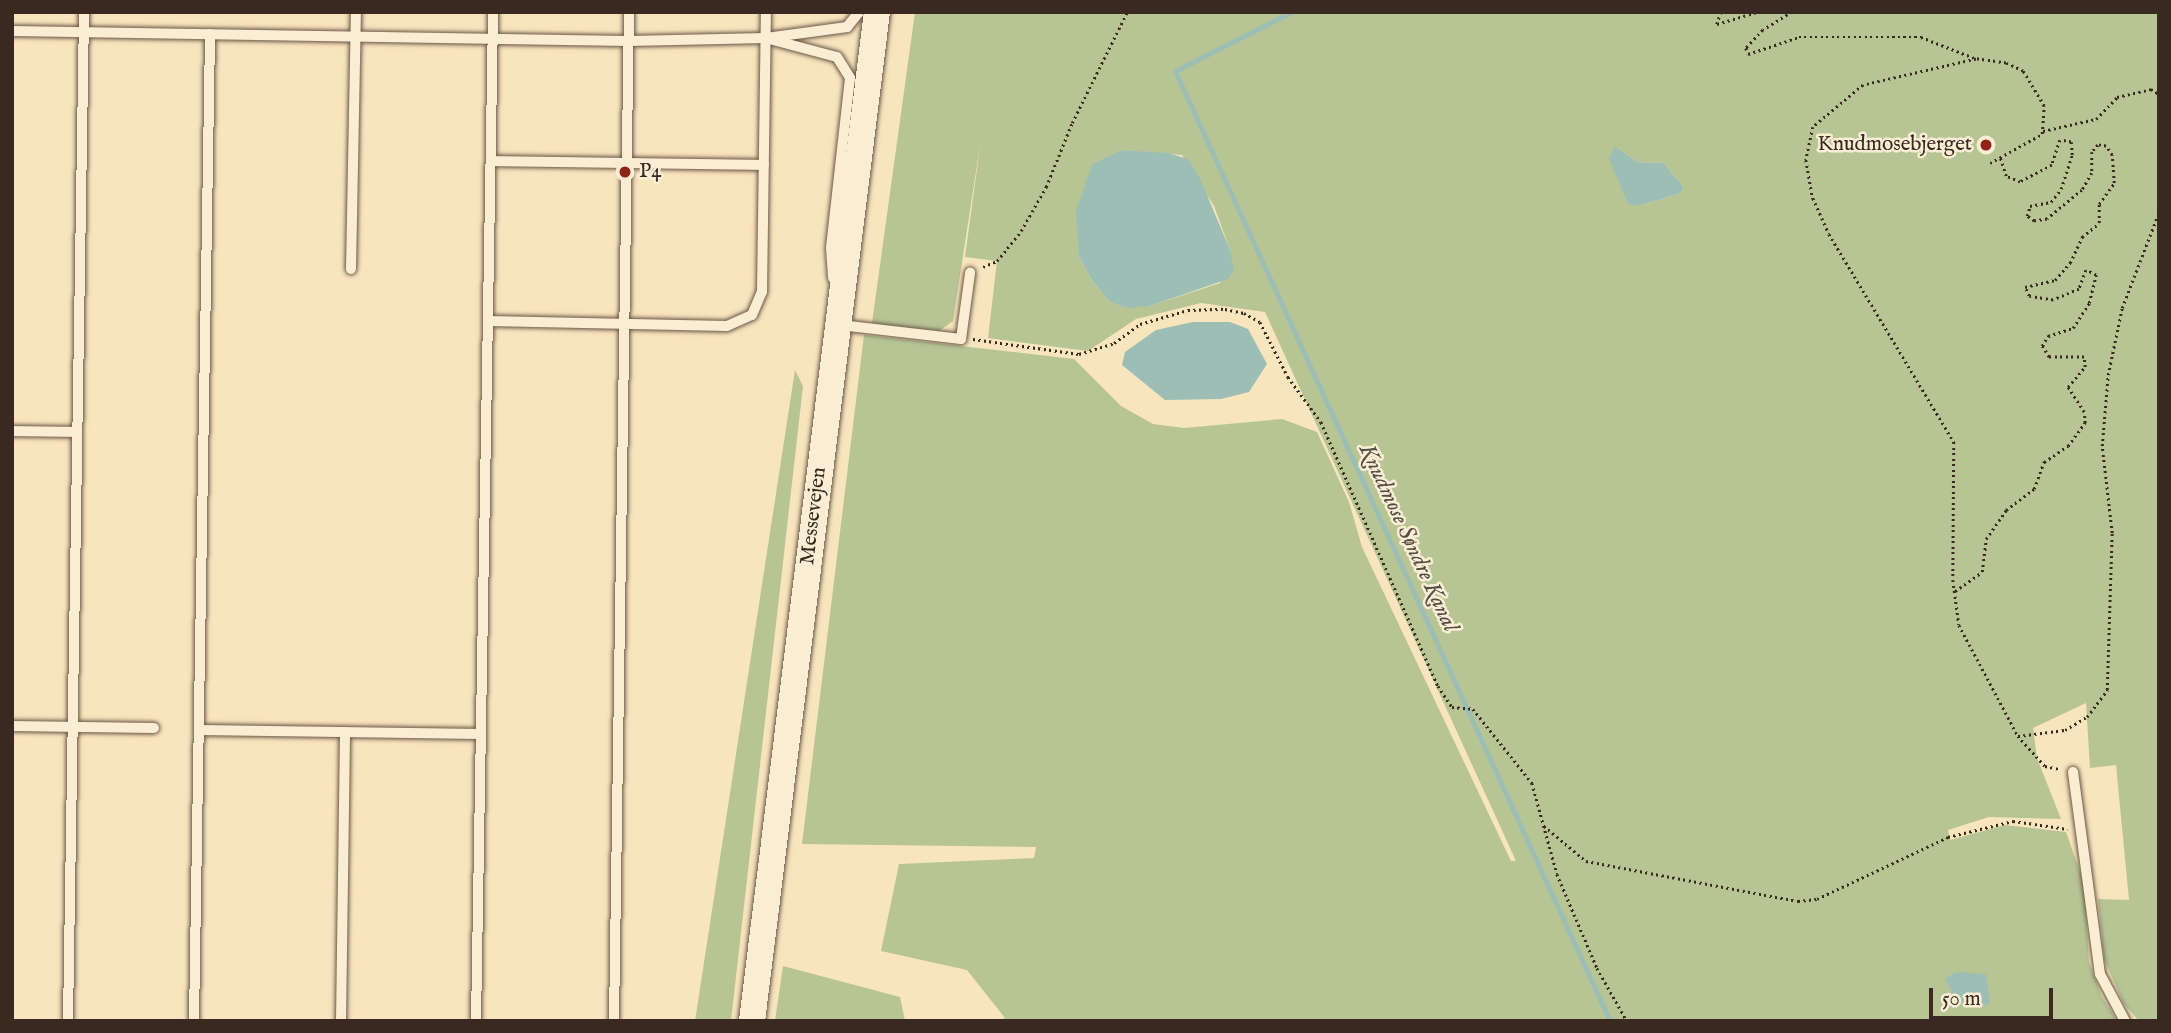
<!DOCTYPE html>
<html>
<head>
<meta charset="utf-8">
<style>
  body { margin:0 }
  #map { position:relative; width:2171px; height:1033px; overflow:hidden; background:#f8e4bd; font-family:"IM FELL English",serif }
  div>[style] { position:absolute }
  [style*='--x'] { left:calc(var(--x)*1px); top:calc(var(--y)*1px); width:calc(var(--w)*1px); rotate:calc(var(--a)*1deg) }
  .green>* { inset:0; background:#b7c595 }
  .water>* { inset:0; background:#9dbeb4 }
  .stream>* { height:5px; margin:-2.5px; padding:0 2.5px; transform-origin:2.5px; border-radius:2.5px; background:#9dbeb4 }
  .path>* { height:2.5px; margin-top:-1.25px; transform-origin:0; background:repeating-linear-gradient(90deg,#392920 0 2px,transparent 0 5.5px) }
  .roads { filter:drop-shadow(0 0 2px #695847) drop-shadow(0 0 2px #695847) }
  .service>* { height:10px; margin:-5px; padding:0 5px; transform-origin:5px; border-radius:5px; background:#faedd4 }
  .secondary>* { height:26px; margin:-13px; padding:0 13px; transform-origin:13px; border-radius:13px; background:#faedd4 }
  .dots>* { width:19px; height:19px; translate:-50% -50%; box-sizing:border-box; border:4px solid #faedd4; border-radius:50% }
  span { translate:-50% -50%; white-space:nowrap; text-align:center; line-height:1.15; -webkit-text-stroke:5px #faedd4; paint-order:stroke }
  .poi-label { font-size:21px; color:#392920 }
  .right { translate:-100% -50%; text-align:right }
  .left { translate:0 -50%; text-align:left }
  .street-label { font-size:21px; color:#392920 }
  .water-label { font-size:23px; color:#524e45; font-style:italic }
  .frame { position:absolute; inset:0; border:14px solid #392920; pointer-events:none }
  .scale { position:absolute; left:1929px; top:988px; width:124px; height:32px; box-sizing:border-box; border:4px solid #392920; border-top:0; padding-left:9px; font-size:21px; line-height:24px; white-space:nowrap; color:#392920; -webkit-text-stroke:5px #faedd4; paint-order:stroke }
</style>
</head>
<body>
<div id="map">
  <div class="green">
    <i style="clip-path:polygon(evenodd,915px 12px,2159px 12px,2159px 1021px,2139px 1021px,2124px 1004px,2104px 959px,2098px 899px,2129px 900px,2116px 765px,2090px 768px,2086px 703px,2033px 728px,2037px 758px,2061px 819px,1989px 817px,1948px 830px,1950px 840px,2005px 825px,2066px 832px,2084px 883px,2089px 962px,2101px 995px,2117px 1021px,999px 1021px,1005px 1018px,967px 970px,881px 951px,899px 864px,1034px 858px,1036px 847px,802px 844px,864px 335px,1074px 359px,1121px 406px,1153px 424px,1184px 428px,1282px 419px,1317px 432px,1349px 502px,1362px 547px,1511px 861px,1516px 861px,1265px 312px,1201px 303px,1136px 319px,1088px 351px,988px 338px,997px 261px,965px 257px,981px 139px,953px 321px,939px 331px,872px 323px,915px 12px,1615px 146px,1637px 162px,1664px 163px,1684px 188px,1679px 194px,1637px 206px,1615px 146px,915px 12px,1123px 150px,1182px 155px,1214px 206px,1230px 250px,1220px 283px,1150px 306px,1109px 301px,1091px 279px,1079px 256px,1123px 150px)"></i>
    <i style="clip-path:polygon(795px 370px,803px 386px,731px 1021px,695px 1021px)"></i>
    <i style="clip-path:polygon(783px 966px,900px 997px,905px 1021px,775px 1021px)"></i>
  </div>
  <div class="water">
    <i style="clip-path:polygon(1615px 146px,1637px 162px,1664px 163px,1684px 188px,1679px 194px,1637px 206px,1628px 204px,1609px 159px)"></i>
    <i style="clip-path:polygon(1123px 150px,1168px 153px,1188px 159px,1200px 178px,1230px 250px,1234px 271px,1228px 279px,1150px 306px,1127px 308px,1109px 301px,1091px 279px,1079px 256px,1076px 212px,1092px 164px)"></i>
    <i style="clip-path:polygon(1193px 322px,1230px 322px,1248px 329px,1267px 364px,1249px 392px,1221px 399px,1165px 400px,1122px 365px,1125px 352px,1156px 330px)"></i>
    <i style="clip-path:polygon(1956px 972px,1986px 974px,1990px 1003px,1981px 1007px,1956px 1001px,1945px 979px)"></i>
  </div>
  <div class="stream">
    <i style="--x:1291;--y:12;--w:130;--a:153"></i>
    <i style="--x:1175;--y:71;--w:1045;--a:65.4"></i>
  </div>
  <div class="path">
    <i style="--x:1721;--y:12;--w:13;--a:108"></i>
    <i style="--x:1717;--y:24;--w:42;--a:-16.7"></i>
    <i style="--x:1792;--y:12;--w:34;--a:148"></i>
    <i style="--x:1763;--y:30;--w:25;--a:133"></i>
    <i style="--x:1746;--y:48;--w:6;--a:72"></i>
    <i style="--x:1748;--y:54;--w:54;--a:-18.4"></i>
    <i style="--x:1799;--y:37;--w:122;--a:0"></i>
    <i style="--x:1921;--y:37;--w:57;--a:21.6"></i>
    <i style="--x:2043;--y:131;--w:54;--a:-12.8"></i>
    <i style="--x:2096;--y:119;--w:30;--a:-46"></i>
    <i style="--x:2117;--y:97;--w:35;--a:-13"></i>
    <i style="--x:2151;--y:89;--w:9;--a:32"></i>
    <i style="--x:1990;--y:163;--w:60;--a:-29.1"></i>
    <i style="--x:2042;--y:134;--w:28;--a:-86"></i>
    <i style="--x:2044;--y:106;--w:41;--a:-121"></i>
    <i style="--x:2023;--y:71;--w:19;--a:-155"></i>
    <i style="--x:2006;--y:63;--w:30;--a:-172"></i>
    <i style="--x:1976;--y:59;--w:116;--a:167"></i>
    <i style="--x:1863;--y:85;--w:65;--a:140"></i>
    <i style="--x:1813;--y:127;--w:34;--a:102"></i>
    <i style="--x:1806;--y:160;--w:39;--a:80"></i>
    <i style="--x:1813;--y:198;--w:39;--a:66"></i>
    <i style="--x:1829;--y:234;--w:243;--a:59"></i>
    <i style="--x:1954;--y:442;--w:138;--a:90.4"></i>
    <i style="--x:1953;--y:580;--w:45;--a:82.4"></i>
    <i style="--x:1959;--y:625;--w:126;--a:62"></i>
    <i style="--x:2018;--y:736;--w:40;--a:48"></i>
    <i style="--x:2045;--y:766;--w:14;--a:12"></i>
    <i style="--x:983;--y:267;--w:15;--a:-23"></i>
    <i style="--x:997;--y:261;--w:38;--a:-51"></i>
    <i style="--x:1021;--y:231;--w:51;--a:-60.4"></i>
    <i style="--x:1046;--y:187;--w:69;--a:-67.9"></i>
    <i style="--x:1072;--y:123;--w:124;--a:-63.6"></i>
    <i style="--x:973;--y:339;--w:107;--a:8.1"></i>
    <i style="--x:1079;--y:354;--w:37;--a:-17"></i>
    <i style="--x:1114;--y:343;--w:32;--a:-36"></i>
    <i style="--x:1140;--y:324;--w:50;--a:-16.3"></i>
    <i style="--x:1188;--y:310;--w:37;--a:-2"></i>
    <i style="--x:1225;--y:309;--w:19;--a:12"></i>
    <i style="--x:1244;--y:313;--w:18;--a:29"></i>
    <i style="--x:1260;--y:322;--w:62;--a:63"></i>
    <i style="--x:1288;--y:377;--w:56;--a:53.7"></i>
    <i style="--x:1321;--y:422;--w:289;--a:66.1"></i>
    <i style="--x:1438;--y:686;--w:25;--a:56"></i>
    <i style="--x:1452;--y:707;--w:21;--a:5"></i>
    <i style="--x:1473;--y:709;--w:95;--a:51.4"></i>
    <i style="--x:1532;--y:783;--w:94;--a:74.6"></i>
    <i style="--x:1557;--y:874;--w:102;--a:66.9"></i>
    <i style="--x:1597;--y:968;--w:61;--a:60.5"></i>
    <i style="--x:1955;--y:591;--w:33;--a:-35"></i>
    <i style="--x:1982;--y:572;--w:33;--a:-83"></i>
    <i style="--x:1986;--y:539;--w:35;--a:-55"></i>
    <i style="--x:2006;--y:510;--w:35;--a:-37"></i>
    <i style="--x:2034;--y:489;--w:29;--a:-70"></i>
    <i style="--x:2044;--y:462;--w:29;--a:-34"></i>
    <i style="--x:2068;--y:446;--w:29;--a:-54"></i>
    <i style="--x:2085;--y:423;--w:11;--a:-95"></i>
    <i style="--x:2084;--y:412;--w:30;--a:-123"></i>
    <i style="--x:2068;--y:387;--w:26;--a:-50"></i>
    <i style="--x:2085;--y:367;--w:10;--a:-96"></i>
    <i style="--x:2084;--y:357;--w:35;--a:180"></i>
    <i style="--x:2049;--y:357;--w:13;--a:-122"></i>
    <i style="--x:2042;--y:346;--w:12;--a:-59"></i>
    <i style="--x:2048;--y:336;--w:26;--a:-18"></i>
    <i style="--x:2073;--y:328;--w:30;--a:-57"></i>
    <i style="--x:2089;--y:303;--w:29;--a:-76"></i>
    <i style="--x:2096;--y:275;--w:11;--a:-153"></i>
    <i style="--x:2086;--y:270;--w:20;--a:110"></i>
    <i style="--x:2079;--y:289;--w:28;--a:157"></i>
    <i style="--x:2053;--y:300;--w:24;--a:-171"></i>
    <i style="--x:2029;--y:296;--w:10;--a:-114"></i>
    <i style="--x:2025;--y:287;--w:31;--a:-13"></i>
    <i style="--x:2055;--y:280;--w:23;--a:-49"></i>
    <i style="--x:2070;--y:263;--w:29;--a:-65"></i>
    <i style="--x:2082;--y:237;--w:22;--a:-39"></i>
    <i style="--x:2099;--y:223;--w:19;--a:-90"></i>
    <i style="--x:2099;--y:204;--w:26;--a:-54"></i>
    <i style="--x:2114;--y:183;--w:28;--a:-94"></i>
    <i style="--x:2112;--y:155;--w:11;--a:-124"></i>
    <i style="--x:2106;--y:146;--w:8;--a:-173"></i>
    <i style="--x:2098;--y:145;--w:9;--a:131"></i>
    <i style="--x:2092;--y:152;--w:21;--a:90"></i>
    <i style="--x:2092;--y:173;--w:20;--a:120"></i>
    <i style="--x:2082;--y:190;--w:45;--a:140.4"></i>
    <i style="--x:2047;--y:219;--w:13;--a:171"></i>
    <i style="--x:2034;--y:221;--w:9;--a:-144"></i>
    <i style="--x:2027;--y:216;--w:10;--a:-73"></i>
    <i style="--x:2030;--y:206;--w:21;--a:-11"></i>
    <i style="--x:2051;--y:202;--w:16;--a:-52"></i>
    <i style="--x:2061;--y:189;--w:36;--a:-72"></i>
    <i style="--x:2072;--y:155;--w:13;--a:-94"></i>
    <i style="--x:2071;--y:142;--w:11;--a:-170"></i>
    <i style="--x:2060;--y:140;--w:26;--a:108"></i>
    <i style="--x:2052;--y:165;--w:36;--a:152"></i>
    <i style="--x:2020;--y:182;--w:15;--a:-157"></i>
    <i style="--x:2006;--y:176;--w:19;--a:-108"></i>
    <i style="--x:2018;--y:736;--w:47;--a:-7.3"></i>
    <i style="--x:2065;--y:730;--w:26;--a:-31"></i>
    <i style="--x:2087;--y:717;--w:34;--a:-53"></i>
    <i style="--x:2107;--y:690;--w:157;--a:-88.2"></i>
    <i style="--x:2112;--y:533;--w:88;--a:-96.6"></i>
    <i style="--x:2102;--y:446;--w:71;--a:-85.2"></i>
    <i style="--x:2108;--y:375;--w:68;--a:-78.2"></i>
    <i style="--x:2122;--y:308;--w:103;--a:-68.9"></i>
    <i style="--x:1544;--y:826;--w:55;--a:39.8"></i>
    <i style="--x:1586;--y:861;--w:216;--a:10.7"></i>
    <i style="--x:1798;--y:901;--w:19;--a:-6"></i>
    <i style="--x:1817;--y:899;--w:145;--a:-25.3"></i>
    <i style="--x:1948;--y:837;--w:67;--a:-13.8"></i>
    <i style="--x:2013;--y:821;--w:55;--a:8.4"></i>
  </div>
  <div class="roads">
    <div class="service">
      <i style="--x:12;--y:31;--w:617;--a:0.93"></i>
      <i style="--x:629;--y:41;--w:137;--a:-1.3"></i>
      <i style="--x:766;--y:38;--w:82;--a:-7.7"></i>
      <i style="--x:847;--y:27;--w:19;--a:-51"></i>
      <i style="--x:773;--y:40;--w:66;--a:14.9"></i>
      <i style="--x:837;--y:57;--w:25;--a:58"></i>
      <i style="--x:850;--y:78;--w:171;--a:96.4"></i>
      <i style="--x:831;--y:248;--w:30;--a:86"></i>
      <i style="--x:491;--y:161;--w:273;--a:0.8"></i>
      <i style="--x:351;--y:269;--w:257;--a:-88.9"></i>
      <i style="--x:488;--y:321;--w:239;--a:1.2"></i>
      <i style="--x:727;--y:326;--w:27;--a:-24"></i>
      <i style="--x:752;--y:315;--w:25;--a:-67"></i>
      <i style="--x:762;--y:292;--w:280;--a:-89.2"></i>
      <i style="--x:840;--y:325;--w:122;--a:6.6"></i>
      <i style="--x:961;--y:339;--w:67;--a:-82.2"></i>
      <i style="--x:12;--y:431;--w:65;--a:0.9"></i>
      <i style="--x:12;--y:726;--w:142;--a:0.8"></i>
      <i style="--x:199;--y:730;--w:282;--a:0.8"></i>
      <i style="--x:2073;--y:772;--w:204;--a:82.4"></i>
      <i style="--x:2100;--y:974;--w:53;--a:62"></i>
      <i style="--x:68;--y:1021;--w:1009;--a:-89.09"></i>
      <i style="--x:194;--y:1021;--w:987;--a:-89.07"></i>
      <i style="--x:341;--y:1021;--w:289;--a:-89.2"></i>
      <i style="--x:476;--y:1021;--w:1009;--a:-89.03"></i>
      <i style="--x:614;--y:1021;--w:1009;--a:-89.15"></i>
    </div>
    <div class="secondary">
      <i style="--x:752;--y:1021;--w:1017;--a:-82.94"></i>
    </div>
  </div>
  <div class="dots">
    <i style="left:1986px;top:145px;background:#8f2418"></i>
    <i style="left:625px;top:172px;background:#8f2418"></i>
  </div>
  <div class="poi-label">
    <span class="right" style="left:1972px;top:145px">Knudmosebjerget</span>
    <span class="left" style="left:639px;top:172px">P4</span>
  </div>
  <div class="street-label">
    <span style="left:814px;top:516px;rotate:-83deg">Messevejen</span>
  </div>
  <div class="water-label">
    <span style="left:1408px;top:538px;rotate:65deg">Knudmose Søndre Kanal</span>
  </div>
  <div class="frame"></div>
  <div class="scale">50 m</div>
</div>
</body>
</html>
